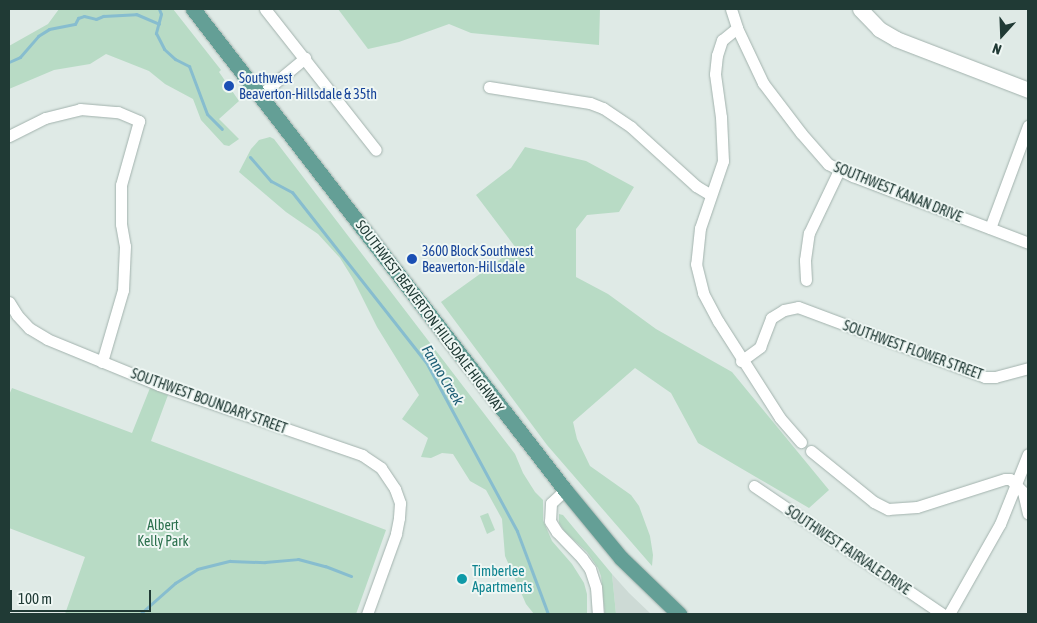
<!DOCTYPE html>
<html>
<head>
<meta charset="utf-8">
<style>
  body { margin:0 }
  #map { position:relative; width:1037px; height:623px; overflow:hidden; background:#dfeae6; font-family:"Asap Condensed",sans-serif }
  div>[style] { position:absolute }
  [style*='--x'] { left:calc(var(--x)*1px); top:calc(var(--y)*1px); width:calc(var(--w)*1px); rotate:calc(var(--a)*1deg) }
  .built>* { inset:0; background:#cddad5 }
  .green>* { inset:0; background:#b8dbc5 }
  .stream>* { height:3px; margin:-1.5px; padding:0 1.5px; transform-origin:1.5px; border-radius:1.5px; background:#87bdcf }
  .roads { filter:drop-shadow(0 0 1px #a2b2ad) drop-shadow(0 0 1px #a2b2ad) }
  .street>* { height:11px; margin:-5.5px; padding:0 5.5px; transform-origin:5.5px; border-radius:5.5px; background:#fff }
  .secondary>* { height:15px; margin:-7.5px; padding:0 7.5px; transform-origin:7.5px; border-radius:7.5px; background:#fff }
  .primary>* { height:15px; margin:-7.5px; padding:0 7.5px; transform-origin:7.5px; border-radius:7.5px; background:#649f96 }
  .dots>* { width:14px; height:14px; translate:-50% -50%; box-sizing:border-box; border:2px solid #eff7f4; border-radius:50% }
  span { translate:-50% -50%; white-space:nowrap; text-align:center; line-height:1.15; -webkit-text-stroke:4px #eff7f4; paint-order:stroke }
  .transit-label { font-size:14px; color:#164399 }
  .left { translate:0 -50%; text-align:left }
  .street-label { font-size:14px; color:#203a35 }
  .park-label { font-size:14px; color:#2b704d }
  .culture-label { font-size:14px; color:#0d838f }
  .water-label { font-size:15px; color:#1c5d74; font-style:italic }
  .frame { position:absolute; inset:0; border:10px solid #203a35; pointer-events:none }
  .north { position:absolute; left:977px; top:10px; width:50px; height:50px; -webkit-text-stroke:4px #eff7f4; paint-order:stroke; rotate:200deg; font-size:14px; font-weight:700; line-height:20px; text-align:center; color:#203a35 }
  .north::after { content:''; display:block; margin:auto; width:18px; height:22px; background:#203a35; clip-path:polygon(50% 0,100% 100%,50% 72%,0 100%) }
  .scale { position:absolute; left:10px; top:590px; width:141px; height:22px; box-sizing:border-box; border:2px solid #203a35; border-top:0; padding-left:6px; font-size:15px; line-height:18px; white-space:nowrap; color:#203a35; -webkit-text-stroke:4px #eff7f4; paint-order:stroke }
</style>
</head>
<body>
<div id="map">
  <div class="built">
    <i style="clip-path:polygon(612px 574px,629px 593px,651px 614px,616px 614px)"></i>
  </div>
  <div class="green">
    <i style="clip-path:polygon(59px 9px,173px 9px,221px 70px,219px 72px,239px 101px,219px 119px,239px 139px,229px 146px,224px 145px,201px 120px,193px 99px,165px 84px,149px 71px,106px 54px,90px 64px,54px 70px,9px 89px,9px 46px,48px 24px)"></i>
    <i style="clip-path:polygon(338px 9px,600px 9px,599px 45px,471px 33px,449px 24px,399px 42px,368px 49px)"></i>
    <i style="clip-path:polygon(270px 137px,274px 139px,515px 454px,523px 473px,535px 492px,543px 500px,543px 520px,552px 541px,572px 564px,584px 583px,587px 594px,587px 614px,534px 614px,526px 604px,505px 556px,502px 519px,486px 490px,470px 481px,453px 454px,442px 453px,431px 458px,421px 457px,428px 438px,402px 419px,419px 395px,377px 327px,353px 279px,340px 258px,318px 234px,286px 212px,239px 172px,251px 149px,259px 140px)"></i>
    <i style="clip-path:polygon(525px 147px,586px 161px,634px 187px,619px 212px,587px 215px,576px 229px,576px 277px,608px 294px,656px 329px,732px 372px,829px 490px,809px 508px,698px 443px,671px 393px,635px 368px,573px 422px,577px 439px,590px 466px,631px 495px,639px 506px,650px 536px,653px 555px,652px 566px,547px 445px,441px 302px,516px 248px,476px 195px,511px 168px)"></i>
    <i style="clip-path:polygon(12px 388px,132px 433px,150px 388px,168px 395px,151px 441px,386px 530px,356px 614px,65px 614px,85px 557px,9px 528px,9px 395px)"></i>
    <i style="clip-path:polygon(488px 513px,495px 530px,487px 534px,480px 516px)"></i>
    <i style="clip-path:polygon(559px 514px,563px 515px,612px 574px,616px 614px,605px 614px,601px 576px,598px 568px,587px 552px,565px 532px,559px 523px)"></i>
  </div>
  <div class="stream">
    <i style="--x:159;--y:9;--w:5;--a:68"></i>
    <i style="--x:161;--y:14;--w:20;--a:105"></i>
    <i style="--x:156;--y:33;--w:18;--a:63"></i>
    <i style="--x:164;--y:49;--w:15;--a:42"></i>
    <i style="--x:175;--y:59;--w:16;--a:27"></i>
    <i style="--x:189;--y:66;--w:51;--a:69.4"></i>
    <i style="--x:207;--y:114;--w:21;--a:45"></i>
    <i style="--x:9;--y:62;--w:12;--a:-24"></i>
    <i style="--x:20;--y:57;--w:28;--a:-49"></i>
    <i style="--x:38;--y:36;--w:13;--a:-32"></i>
    <i style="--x:49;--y:29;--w:26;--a:-11"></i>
    <i style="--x:75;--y:24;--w:7;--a:-63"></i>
    <i style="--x:78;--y:18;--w:6;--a:-18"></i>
    <i style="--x:84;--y:16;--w:12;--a:14"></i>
    <i style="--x:96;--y:19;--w:8;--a:-23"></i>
    <i style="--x:103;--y:16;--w:33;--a:-3"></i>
    <i style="--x:136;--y:14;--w:25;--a:23"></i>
    <i style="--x:250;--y:157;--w:32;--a:49"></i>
    <i style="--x:271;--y:181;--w:24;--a:28"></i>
    <i style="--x:292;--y:192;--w:216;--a:51.8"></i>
    <i style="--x:426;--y:362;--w:192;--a:61.7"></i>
    <i style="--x:517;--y:531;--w:89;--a:69.5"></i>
    <i style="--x:140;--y:614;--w:47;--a:-41.5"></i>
    <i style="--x:175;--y:583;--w:26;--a:-32"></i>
    <i style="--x:197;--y:569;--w:34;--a:-14"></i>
    <i style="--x:230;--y:561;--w:35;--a:2"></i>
    <i style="--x:265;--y:562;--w:33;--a:-5"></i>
    <i style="--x:298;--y:559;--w:28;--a:15"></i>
    <i style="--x:325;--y:566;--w:28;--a:21"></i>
  </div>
  <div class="roads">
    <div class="street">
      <i style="--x:265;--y:9;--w:179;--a:51.8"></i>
      <i style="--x:731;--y:9;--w:20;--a:72"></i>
      <i style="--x:737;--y:28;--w:61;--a:64.7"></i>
      <i style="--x:763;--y:83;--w:63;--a:52.8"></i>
      <i style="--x:801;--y:133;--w:41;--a:48.9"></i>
      <i style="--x:828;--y:164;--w:28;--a:26"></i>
      <i style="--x:853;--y:176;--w:187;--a:20.9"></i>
      <i style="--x:737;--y:28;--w:19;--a:141"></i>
      <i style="--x:722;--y:40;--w:16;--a:108"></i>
      <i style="--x:717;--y:55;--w:19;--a:96"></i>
      <i style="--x:715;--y:74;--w:43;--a:82.1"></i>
      <i style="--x:721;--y:117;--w:44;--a:87.4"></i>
      <i style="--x:723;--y:161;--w:71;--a:108.9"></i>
      <i style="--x:700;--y:228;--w:36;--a:96"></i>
      <i style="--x:696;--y:264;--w:30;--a:76"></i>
      <i style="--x:703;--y:293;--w:32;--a:62"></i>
      <i style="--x:718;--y:321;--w:115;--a:57.4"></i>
      <i style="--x:780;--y:418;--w:32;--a:49"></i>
      <i style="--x:489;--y:87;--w:102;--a:9"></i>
      <i style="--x:590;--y:103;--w:14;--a:21"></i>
      <i style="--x:603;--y:108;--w:34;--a:34"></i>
      <i style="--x:631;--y:127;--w:88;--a:42.2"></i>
      <i style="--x:696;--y:186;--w:17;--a:31"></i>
      <i style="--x:259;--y:96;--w:60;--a:-39.6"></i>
      <i style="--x:9;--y:136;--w:40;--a:-26.6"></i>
      <i style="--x:45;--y:118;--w:36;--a:-14"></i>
      <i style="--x:80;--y:109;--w:38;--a:5"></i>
      <i style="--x:118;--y:112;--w:23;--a:23"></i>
      <i style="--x:139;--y:121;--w:66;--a:105.7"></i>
      <i style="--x:121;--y:185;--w:39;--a:90"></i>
      <i style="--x:121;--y:224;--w:22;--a:80"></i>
      <i style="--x:125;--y:246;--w:44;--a:92.6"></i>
      <i style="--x:123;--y:290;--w:75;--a:106.3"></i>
      <i style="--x:990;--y:228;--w:109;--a:-69.6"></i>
      <i style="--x:806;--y:280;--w:20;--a:-93"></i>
      <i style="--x:805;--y:260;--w:27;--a:-82"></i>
      <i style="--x:809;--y:233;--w:70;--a:-64.5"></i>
      <i style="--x:9;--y:302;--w:15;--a:58"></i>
      <i style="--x:17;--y:315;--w:18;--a:47"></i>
      <i style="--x:29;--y:328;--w:21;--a:31"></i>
      <i style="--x:47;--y:339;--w:121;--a:22.3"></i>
      <i style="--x:159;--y:385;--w:215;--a:19"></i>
      <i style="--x:362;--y:455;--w:23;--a:34"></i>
      <i style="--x:381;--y:468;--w:25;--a:56"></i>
      <i style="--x:395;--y:489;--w:15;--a:70"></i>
      <i style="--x:400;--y:503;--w:15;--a:94"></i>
      <i style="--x:399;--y:518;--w:16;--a:101"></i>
      <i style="--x:396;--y:534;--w:85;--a:109.9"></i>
      <i style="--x:741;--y:361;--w:24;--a:-36"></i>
      <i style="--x:760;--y:347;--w:31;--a:-69"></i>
      <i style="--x:771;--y:318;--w:15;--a:-32"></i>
      <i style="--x:784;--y:310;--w:14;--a:-12"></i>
      <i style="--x:798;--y:307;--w:200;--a:20.5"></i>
      <i style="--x:985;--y:377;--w:10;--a:0"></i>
      <i style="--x:995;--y:377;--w:34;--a:-15"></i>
      <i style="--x:811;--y:451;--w:81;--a:39"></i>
      <i style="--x:874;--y:502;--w:16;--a:27"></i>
      <i style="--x:888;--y:509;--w:29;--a:-4"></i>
      <i style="--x:917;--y:507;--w:92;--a:-17.7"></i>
      <i style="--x:1005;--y:479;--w:5;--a:0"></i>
      <i style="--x:1010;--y:479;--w:18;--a:45"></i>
      <i style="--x:1023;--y:492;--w:22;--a:77"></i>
      <i style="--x:754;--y:486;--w:227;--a:34.2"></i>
      <i style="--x:565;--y:490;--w:19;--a:137"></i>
      <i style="--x:551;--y:503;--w:18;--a:93"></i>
      <i style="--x:550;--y:521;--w:13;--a:58"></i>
      <i style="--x:557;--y:532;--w:36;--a:46"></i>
      <i style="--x:582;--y:558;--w:14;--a:54"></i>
      <i style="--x:590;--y:569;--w:19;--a:72"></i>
      <i style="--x:596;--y:587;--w:27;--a:86"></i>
      <i style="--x:949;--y:614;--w:103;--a:-60.5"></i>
      <i style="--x:1000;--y:524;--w:75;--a:-68.2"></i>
    </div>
    <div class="secondary">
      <i style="--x:860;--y:9;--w:28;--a:46"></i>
      <i style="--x:879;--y:29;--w:20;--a:30"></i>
      <i style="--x:896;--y:39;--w:142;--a:21.1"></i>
    </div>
    <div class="primary">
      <i style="--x:193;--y:9;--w:608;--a:52.28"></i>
      <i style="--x:565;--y:490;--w:88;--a:50.5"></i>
      <i style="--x:621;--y:558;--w:81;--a:44"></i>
    </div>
  </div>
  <div class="dots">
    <i style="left:229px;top:86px;background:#1a4fb4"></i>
    <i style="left:412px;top:259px;background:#1a4fb4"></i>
    <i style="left:462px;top:579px;background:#0f9aa8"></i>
  </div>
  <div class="transit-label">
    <span class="left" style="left:239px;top:86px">Southwest<br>Beaverton-Hillsdale &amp; 35th</span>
    <span class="left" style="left:422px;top:259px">3600 Block Southwest<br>Beaverton-Hillsdale</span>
  </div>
  <div class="street-label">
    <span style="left:898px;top:192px;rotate:22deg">SOUTHWEST KANAN DRIVE</span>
    <span style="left:430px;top:316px;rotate:53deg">SOUTHWEST BEAVERTON HILLSDALE HIGHWAY</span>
    <span style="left:913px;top:350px;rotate:20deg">SOUTHWEST FLOWER STREET</span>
    <span style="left:209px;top:401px;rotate:20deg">SOUTHWEST BOUNDARY STREET</span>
    <span style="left:848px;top:550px;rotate:34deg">SOUTHWEST FAIRVALE DRIVE</span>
  </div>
  <div class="park-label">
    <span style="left:163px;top:533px">Albert<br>Kelly Park</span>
  </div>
  <div class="culture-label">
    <span class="left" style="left:472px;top:579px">Timberlee<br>Apartments</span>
  </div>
  <div class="water-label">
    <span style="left:443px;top:375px;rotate:59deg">Fanno Creek</span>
  </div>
  <div class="frame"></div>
  <div class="north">N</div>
  <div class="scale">100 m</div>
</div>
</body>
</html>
